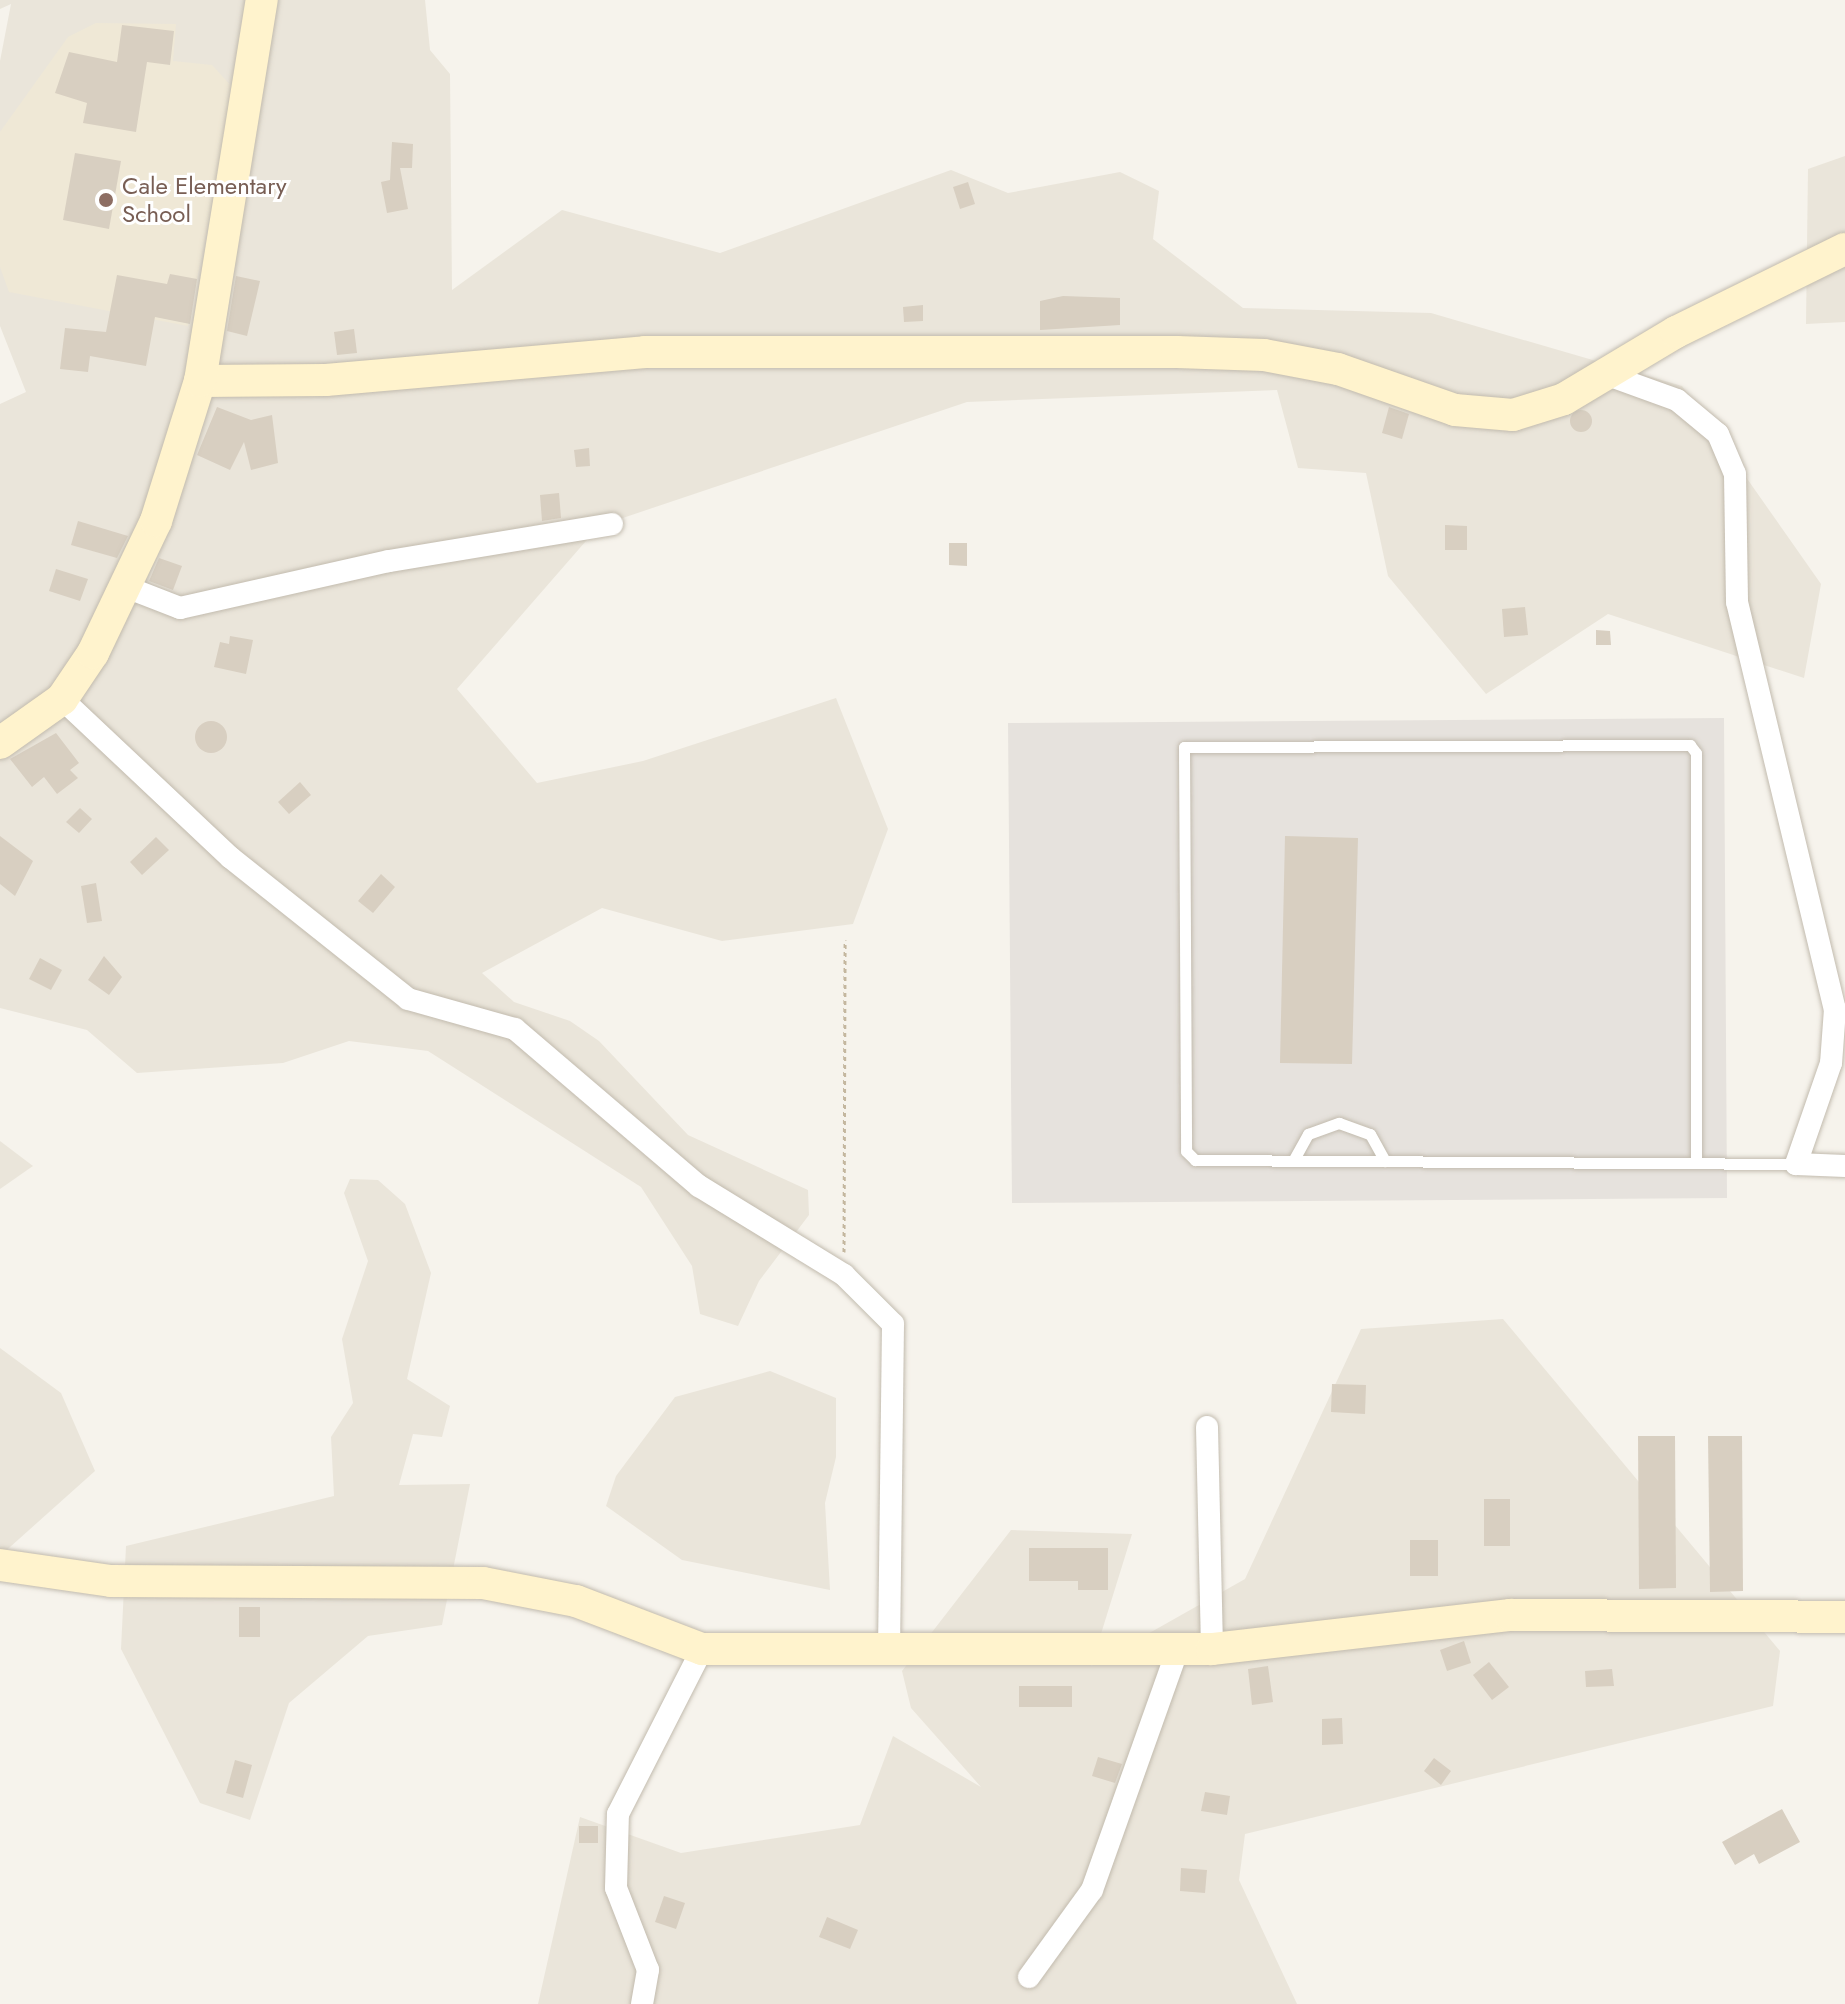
<!DOCTYPE html>
<html>
<head>
<meta charset="utf-8">
<style>
  body { margin:0 }
  #map { position:relative; width:1845px; height:2004px; overflow:hidden; background:#f6f3ec; font-family:Jost,sans-serif }
  div>[style] { position:absolute }
  [style*='--x'] { left:calc(var(--x)*1px); top:calc(var(--y)*1px); width:calc(var(--w)*1px); rotate:calc(var(--a)*1deg) }
  .residential>* { inset:0; background:#eae5da }
  .industrial>* { inset:0; background:#e6e2dd }
  .education>* { inset:0; background:#efe8d6 }
  .building>* { inset:0; background:#d8cfc1 }
  .round { border-radius:50% }
  .path>* { height:3px; margin-top:-1.5px; transform-origin:0; background:repeating-linear-gradient(90deg,#c4b79f 0 4px,transparent 0 8px) }
  .roads { filter:drop-shadow(0 0 2px #c2bbae) drop-shadow(0 0 2px #c2bbae) }
  .lane>* { height:11px; margin:-5.5px; padding:0 5.5px; transform-origin:5.5px; border-radius:5.5px; background:#fff }
  .street>* { height:22px; margin:-11px; padding:0 11px; transform-origin:11px; border-radius:11px; background:#fff }
  .secondary>* { height:32px; margin:-16px; padding:0 16px; transform-origin:16px; border-radius:16px; background:#fff3cd }
  .dots>* { width:22px; height:22px; translate:-50% -50%; box-sizing:border-box; border:4px solid #fff; border-radius:50% }
  span { translate:-50% -50%; white-space:nowrap; text-align:center; line-height:1.15; -webkit-text-stroke:6px #fff; paint-order:stroke }
  .education-label { font-size:24px; color:#785e54 }
  .left { translate:0 -50%; text-align:left }
</style>
</head>
<body>
<div id="map">
  <div class="residential">
    <i style="clip-path:polygon(0 0,425px 0,430px 50px,450px 74px,452px 290px,562px 210px,720px 253px,951px 170px,1008px 193px,1120px 172px,1159px 191px,1153px 239px,1243px 308px,1431px 313px,1682px 386px,1821px 584px,1804px 678px,1608px 614px,1486px 694px,1388px 576px,1366px 473px,1298px 468px,1277px 390px,967px 402px,599px 526px,457px 689px,537px 783px,643px 761px,836px 698px,888px 829px,853px 924px,722px 941px,602px 908px,482px 973px,514px 1002px,570px 1021px,599px 1041px,688px 1135px,808px 1190px,809px 1215px,759px 1281px,738px 1326px,700px 1314px,692px 1266px,641px 1187px,428px 1051px,349px 1041px,283px 1063px,137px 1073px,87px 1030px,0 1008px,0 404px,26px 392px,0 326px,0 61px,11px 4px,0 9px)"></i>
    <i style="clip-path:polygon(1845px 156px,1845px 322px,1806px 324px,1808px 169px)"></i>
    <i style="clip-path:polygon(0 1141px,33px 1166px,0 1189px)"></i>
    <i style="clip-path:polygon(350px 1179px,378px 1180px,405px 1204px,431px 1273px,407px 1379px,450px 1406px,442px 1437px,413px 1434px,399px 1485px,470px 1484px,442px 1625px,368px 1636px,289px 1703px,250px 1820px,200px 1803px,121px 1649px,126px 1546px,334px 1496px,331px 1437px,353px 1403px,342px 1339px,368px 1261px,344px 1193px)"></i>
    <i style="clip-path:polygon(1503px 1319px,1780px 1651px,1773px 1706px,1245px 1834px,1239px 1880px,1297px 2004px,538px 2004px,580px 1817px,681px 1853px,860px 1825px,893px 1736px,981px 1787px,911px 1708px,902px 1671px,1011px 1530px,1132px 1534px,1091px 1666px,1245px 1579px,1361px 1329px)"></i>
    <i style="clip-path:polygon(0 1348px,61px 1393px,95px 1471px,0 1556px)"></i>
    <i style="clip-path:polygon(770px 1371px,836px 1398px,836px 1457px,825px 1503px,830px 1590px,682px 1560px,606px 1506px,616px 1476px,675px 1397px)"></i>
  </div>
  <div class="industrial">
    <i style="clip-path:polygon(1724px 718px,1727px 1198px,1012px 1203px,1008px 723px)"></i>
  </div>
  <div class="education">
    <i style="clip-path:polygon(96px 23px,176px 24px,173px 61px,212px 65px,234px 89px,188px 326px,9px 292px,0 267px,0 132px,68px 37px)"></i>
  </div>
  <div class="building">
    <i style="clip-path:polygon(122px 25px,174px 31px,170px 65px,147px 62px,136px 132px,83px 123px,87px 103px,55px 93px,69px 52px,117px 62px)"></i>
    <i style="clip-path:polygon(392px 142px,413px 144px,412px 168px,400px 168px,408px 209px,387px 213px,381px 182px,390px 180px)"></i>
    <i style="clip-path:polygon(75px 153px,121px 161px,109px 229px,63px 220px)"></i>
    <i style="clip-path:polygon(968px 182px,975px 204px,960px 209px,953px 187px)"></i>
    <i style="clip-path:polygon(170px 274px,197px 279px,190px 324px,155px 317px,146px 366px,90px 356px,88px 372px,60px 369px,65px 328px,106px 332px,117px 275px,167px 284px)"></i>
    <i style="clip-path:polygon(236px 276px,260px 281px,247px 336px,227px 331px)"></i>
    <i style="clip-path:polygon(1063px 296px,1120px 298px,1120px 325px,1040px 330px,1040px 301px)"></i>
    <i style="clip-path:polygon(923px 305px,923px 321px,904px 322px,903px 307px)"></i>
    <i style="clip-path:polygon(354px 329px,357px 353px,337px 355px,334px 332px)"></i>
    <i style="clip-path:polygon(217px 407px,251px 420px,272px 415px,278px 463px,251px 470px,244px 442px,230px 470px,197px 455px)"></i>
    <i style="clip-path:polygon(1389px 407px,1409px 414px,1402px 439px,1382px 433px)"></i>
    <i class="round" style="left:1570px;top:410px;width:22px;height:22px"></i>
    <i style="clip-path:polygon(589px 448px,590px 466px,576px 467px,574px 450px)"></i>
    <i style="clip-path:polygon(559px 493px,561px 518px,542px 521px,540px 495px)"></i>
    <i style="clip-path:polygon(78px 521px,128px 536px,117px 558px,71px 545px)"></i>
    <i style="clip-path:polygon(1445px 525px,1467px 526px,1467px 550px,1445px 550px)"></i>
    <i style="clip-path:polygon(949px 543px,967px 543px,967px 566px,949px 565px)"></i>
    <i style="clip-path:polygon(159px 558px,182px 566px,173px 590px,149px 581px)"></i>
    <i style="clip-path:polygon(56px 569px,88px 579px,80px 601px,49px 591px)"></i>
    <i style="clip-path:polygon(1525px 607px,1528px 635px,1504px 637px,1502px 609px)"></i>
    <i style="clip-path:polygon(1596px 630px,1610px 631px,1611px 645px,1596px 645px)"></i>
    <i style="clip-path:polygon(230px 636px,253px 640px,246px 674px,214px 667px,220px 642px,229px 644px)"></i>
    <i class="round" style="left:195px;top:721px;width:32px;height:32px"></i>
    <i style="clip-path:polygon(56px 733px,79px 763px,70px 770px,78px 778px,57px 794px,44px 777px,32px 787px,10px 759px)"></i>
    <i style="clip-path:polygon(300px 782px,311px 795px,289px 814px,278px 802px)"></i>
    <i style="clip-path:polygon(80px 808px,92px 819px,79px 833px,66px 822px)"></i>
    <i style="clip-path:polygon(0 836px,33px 861px,15px 896px,0 884px)"></i>
    <i style="clip-path:polygon(1285px 836px,1358px 838px,1352px 1064px,1280px 1063px)"></i>
    <i style="clip-path:polygon(156px 837px,169px 850px,142px 875px,130px 862px)"></i>
    <i style="clip-path:polygon(381px 874px,395px 887px,373px 913px,358px 901px)"></i>
    <i style="clip-path:polygon(96px 883px,102px 921px,87px 923px,81px 886px)"></i>
    <i style="clip-path:polygon(104px 956px,122px 977px,109px 995px,88px 980px)"></i>
    <i style="clip-path:polygon(40px 958px,62px 970px,51px 990px,29px 979px)"></i>
    <i style="clip-path:polygon(1332px 1384px,1366px 1385px,1365px 1414px,1331px 1412px)"></i>
    <i style="clip-path:polygon(1638px 1436px,1675px 1436px,1676px 1588px,1639px 1589px)"></i>
    <i style="clip-path:polygon(1708px 1436px,1742px 1436px,1743px 1591px,1710px 1592px)"></i>
    <i style="clip-path:polygon(1484px 1499px,1510px 1499px,1510px 1546px,1484px 1546px)"></i>
    <i style="clip-path:polygon(1410px 1540px,1438px 1540px,1438px 1576px,1410px 1576px)"></i>
    <i style="clip-path:polygon(1029px 1548px,1108px 1548px,1108px 1590px,1078px 1590px,1078px 1581px,1029px 1581px)"></i>
    <i style="clip-path:polygon(239px 1607px,260px 1607px,260px 1637px,239px 1637px)"></i>
    <i style="clip-path:polygon(1464px 1641px,1471px 1663px,1447px 1671px,1440px 1650px)"></i>
    <i style="clip-path:polygon(1489px 1662px,1509px 1687px,1492px 1700px,1473px 1675px)"></i>
    <i style="clip-path:polygon(1268px 1666px,1273px 1702px,1252px 1705px,1248px 1669px)"></i>
    <i style="clip-path:polygon(1612px 1669px,1614px 1686px,1586px 1687px,1585px 1671px)"></i>
    <i style="clip-path:polygon(1019px 1686px,1072px 1686px,1072px 1707px,1019px 1707px)"></i>
    <i style="clip-path:polygon(1342px 1718px,1343px 1744px,1322px 1745px,1322px 1719px)"></i>
    <i style="clip-path:polygon(1098px 1757px,1122px 1764px,1115px 1783px,1092px 1776px)"></i>
    <i style="clip-path:polygon(1434px 1758px,1451px 1771px,1441px 1785px,1424px 1771px)"></i>
    <i style="clip-path:polygon(235px 1760px,252px 1765px,243px 1798px,226px 1793px)"></i>
    <i style="clip-path:polygon(1205px 1792px,1230px 1796px,1227px 1815px,1201px 1811px)"></i>
    <i style="clip-path:polygon(1782px 1809px,1800px 1842px,1759px 1864px,1754px 1854px,1735px 1865px,1722px 1842px)"></i>
    <i style="clip-path:polygon(579px 1826px,598px 1826px,598px 1843px,579px 1843px)"></i>
    <i style="clip-path:polygon(1181px 1868px,1207px 1870px,1205px 1893px,1180px 1891px)"></i>
    <i style="clip-path:polygon(664px 1896px,685px 1903px,676px 1929px,655px 1922px)"></i>
    <i style="clip-path:polygon(827px 1917px,858px 1930px,850px 1949px,819px 1937px)"></i>
  </div>
  <div class="path">
    <i style="--x:844;--y:1252;--w:312;--a:-89.8"></i>
  </div>
  <div class="roads">
    <div class="lane">
      <i style="--x:1293;--y:1161;--w:31;--a:-61"></i>
      <i style="--x:1308;--y:1134;--w:33;--a:-20"></i>
      <i style="--x:1339;--y:1123;--w:33;--a:20"></i>
      <i style="--x:1370;--y:1134;--w:31;--a:61"></i>
      <i style="--x:1696;--y:1162;--w:409;--a:-90"></i>
      <i style="--x:1696;--y:753;--w:10;--a:-127"></i>
      <i style="--x:1690;--y:745;--w:506;--a:179.77"></i>
      <i style="--x:1184;--y:747;--w:404;--a:89.7"></i>
      <i style="--x:1186;--y:1151;--w:13;--a:45"></i>
      <i style="--x:1195;--y:1160;--w:601;--a:0.38"></i>
    </div>
    <div class="street">
      <i style="--x:1605;--y:374;--w:77;--a:19.9"></i>
      <i style="--x:1677;--y:400;--w:53;--a:39.7"></i>
      <i style="--x:1718;--y:434;--w:43;--a:67"></i>
      <i style="--x:1735;--y:474;--w:128;--a:89.1"></i>
      <i style="--x:1737;--y:602;--w:419;--a:76.5"></i>
      <i style="--x:1835;--y:1009;--w:54;--a:94.2"></i>
      <i style="--x:1831;--y:1063;--w:107;--a:109.1"></i>
      <i style="--x:1796;--y:1164;--w:49;--a:2.3"></i>
      <i style="--x:126;--y:587;--w:58;--a:21.3"></i>
      <i style="--x:180;--y:608;--w:214;--a:-12.7"></i>
      <i style="--x:389;--y:561;--w:226;--a:-9.4"></i>
      <i style="--x:62;--y:699;--w:232;--a:43.3"></i>
      <i style="--x:231;--y:858;--w:226;--a:38.5"></i>
      <i style="--x:408;--y:999;--w:111;--a:15.7"></i>
      <i style="--x:515;--y:1029;--w:242;--a:40.5"></i>
      <i style="--x:699;--y:1186;--w:170;--a:31.5"></i>
      <i style="--x:844;--y:1275;--w:69;--a:45"></i>
      <i style="--x:893;--y:1324;--w:330;--a:90.7"></i>
      <i style="--x:1207;--y:1427;--w:222;--a:88.7"></i>
      <i style="--x:1029;--y:1977;--w:107;--a:-54.1"></i>
      <i style="--x:1092;--y:1890;--w:256;--a:-70.4"></i>
      <i style="--x:642;--y:2004;--w:35;--a:-80"></i>
      <i style="--x:648;--y:1970;--w:88;--a:-111.3"></i>
      <i style="--x:616;--y:1888;--w:74;--a:-88.5"></i>
      <i style="--x:618;--y:1814;--w:185;--a:-63"></i>
    </div>
    <div class="secondary">
      <i style="--x:200;--y:381;--w:126;--a:-0.5"></i>
      <i style="--x:326;--y:380;--w:320;--a:-5"></i>
      <i style="--x:645;--y:352;--w:532;--a:0"></i>
      <i style="--x:1177;--y:352;--w:87;--a:2"></i>
      <i style="--x:1264;--y:355;--w:75;--a:10.7"></i>
      <i style="--x:1338;--y:369;--w:124;--a:19.3"></i>
      <i style="--x:1455;--y:410;--w:58;--a:4.9"></i>
      <i style="--x:1513;--y:415;--w:53;--a:-17.4"></i>
      <i style="--x:1564;--y:399;--w:131;--a:-30.9"></i>
      <i style="--x:1676;--y:332;--w:188;--a:-26.2"></i>
      <i style="--x:0;--y:743;--w:76;--a:-35.4"></i>
      <i style="--x:62;--y:699;--w:55;--a:-56"></i>
      <i style="--x:93;--y:653;--w:146;--a:-64.5"></i>
      <i style="--x:156;--y:521;--w:147;--a:-72.6"></i>
      <i style="--x:200;--y:381;--w:386;--a:-80.8"></i>
      <i style="--x:0;--y:1565;--w:112;--a:8.2"></i>
      <i style="--x:111;--y:1581;--w:372;--a:0.3"></i>
      <i style="--x:483;--y:1583;--w:95;--a:11"></i>
      <i style="--x:576;--y:1601;--w:135;--a:20.9"></i>
      <i style="--x:702;--y:1649;--w:510;--a:0"></i>
      <i style="--x:1212;--y:1649;--w:300;--a:-6.5"></i>
      <i style="--x:1510;--y:1615;--w:335;--a:0.3"></i>
    </div>
  </div>
  <div class="dots">
    <i style="left:106px;top:200px;background:#8d6e63"></i>
  </div>
  <div class="education-label">
    <span class="left" style="left:122px;top:200px">Cale Elementary<br>School</span>
  </div>
</div>
</body>
</html>
